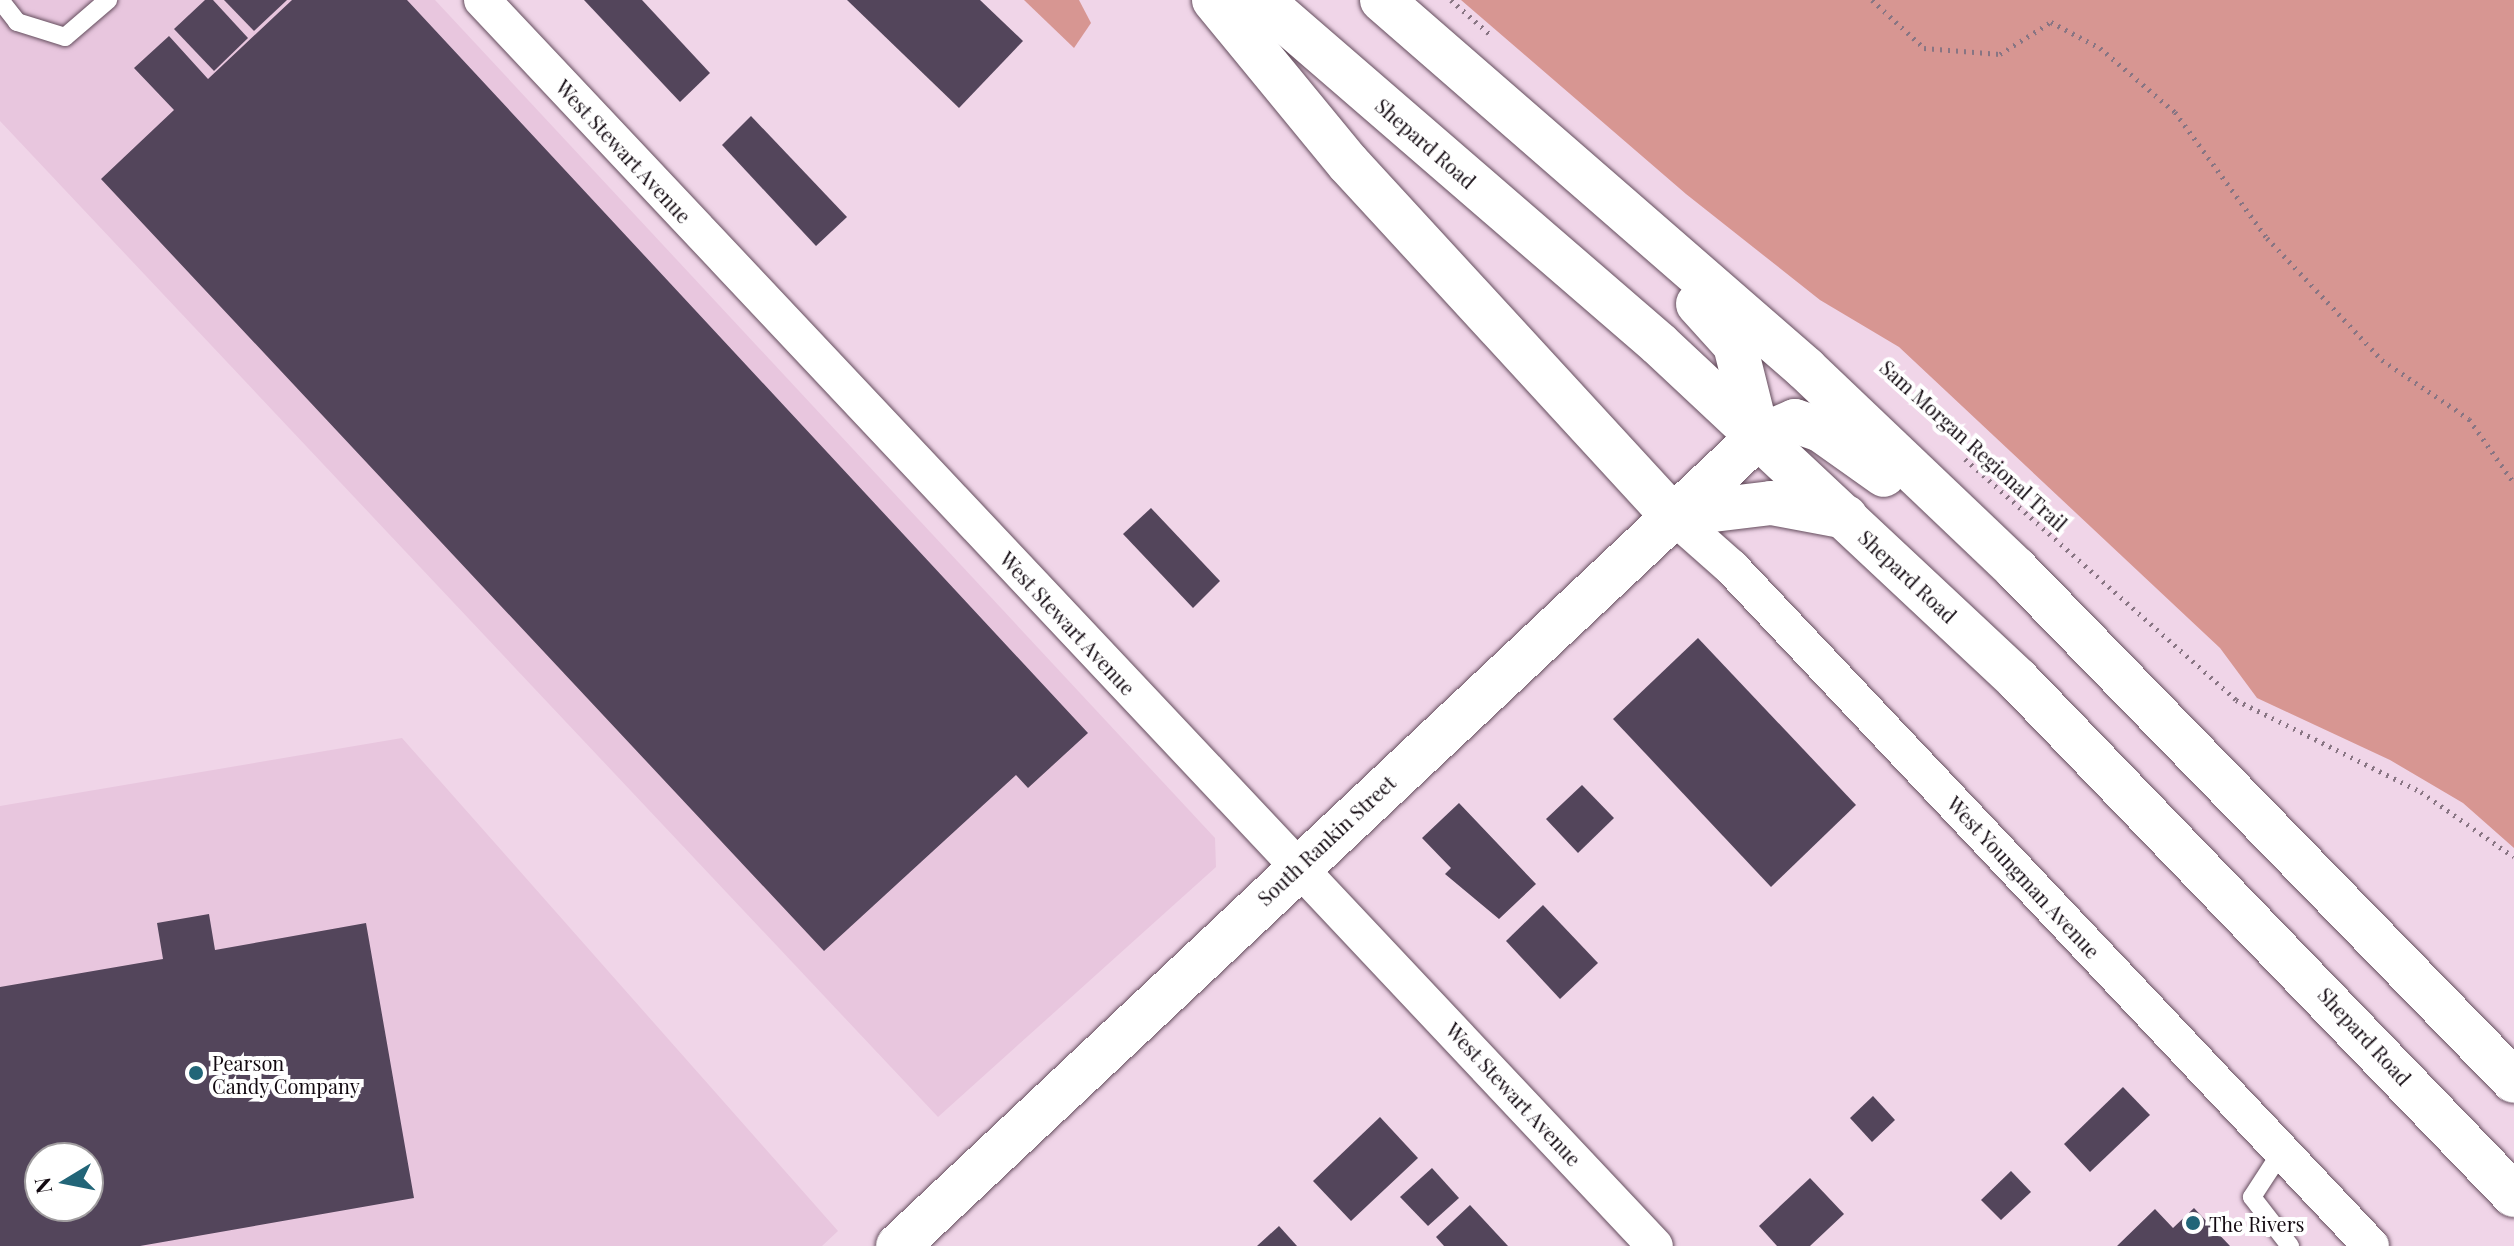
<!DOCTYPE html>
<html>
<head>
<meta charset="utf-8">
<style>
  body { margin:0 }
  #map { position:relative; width:2514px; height:1246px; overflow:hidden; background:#f0d5e8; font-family:"Playfair Display",serif }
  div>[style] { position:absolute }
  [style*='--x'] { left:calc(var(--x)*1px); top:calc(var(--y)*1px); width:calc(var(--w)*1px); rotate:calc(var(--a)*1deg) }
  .built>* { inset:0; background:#e8c6de }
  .forest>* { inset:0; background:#d79692 }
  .building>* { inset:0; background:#53455b }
  .path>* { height:5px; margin-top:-2.5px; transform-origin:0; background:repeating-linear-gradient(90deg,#887583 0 2px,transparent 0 8px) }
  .roads { filter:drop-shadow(0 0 2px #644d5d) drop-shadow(0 0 2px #644d5d) }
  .lane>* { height:18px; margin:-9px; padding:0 9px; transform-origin:9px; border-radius:9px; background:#fff }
  .street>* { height:36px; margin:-18px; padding:0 18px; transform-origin:18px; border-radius:18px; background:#fff }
  .secondary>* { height:44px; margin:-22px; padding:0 22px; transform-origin:22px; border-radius:22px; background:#fff }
  .highway>* { height:44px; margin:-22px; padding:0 22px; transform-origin:22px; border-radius:22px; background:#fff }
  .dots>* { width:22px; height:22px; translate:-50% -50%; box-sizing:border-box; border:4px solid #fff; border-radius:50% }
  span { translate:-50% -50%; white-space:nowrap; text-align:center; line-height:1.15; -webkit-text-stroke:8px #fff; paint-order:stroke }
  .street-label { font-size:20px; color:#120910 }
  .poi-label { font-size:20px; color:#120910 }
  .left { translate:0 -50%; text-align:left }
  .north { position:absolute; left:24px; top:1142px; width:80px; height:80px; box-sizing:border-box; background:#fff; border:2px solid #a09d9f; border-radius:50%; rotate:260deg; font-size:22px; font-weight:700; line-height:32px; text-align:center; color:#120910 }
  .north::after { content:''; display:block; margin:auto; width:28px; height:36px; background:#226578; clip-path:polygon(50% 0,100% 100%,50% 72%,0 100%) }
</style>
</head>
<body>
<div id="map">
  <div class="built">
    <i style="clip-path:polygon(0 0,435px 0,1215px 838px,1216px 867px,938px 1117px,0 121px)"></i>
    <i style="clip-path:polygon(evenodd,402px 738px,838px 1231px,822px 1246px,0 1246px,0 806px,402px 738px,40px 1158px,88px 1158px,88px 1206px,40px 1206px,40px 1158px)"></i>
  </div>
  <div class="forest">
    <i style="clip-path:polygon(1024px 0,1079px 0,1091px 23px,1074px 48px)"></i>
    <i style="clip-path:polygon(1461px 0,2514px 0,2514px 848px,2463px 803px,2390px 760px,2257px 698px,2220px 648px,1899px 347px,1820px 300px,1686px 194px)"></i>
  </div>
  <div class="building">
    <i style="clip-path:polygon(205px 0,213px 0,248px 38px,214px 71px,174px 29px)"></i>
    <i style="clip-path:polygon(224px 0,287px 0,254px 31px)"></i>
    <i style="clip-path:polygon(292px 0,407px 0,1088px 733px,1028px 788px,1016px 775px,824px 951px,101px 179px,174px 110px,134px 68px,169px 36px,208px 79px)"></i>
    <i style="clip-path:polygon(584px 0,642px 0,710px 73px,680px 102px)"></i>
    <i style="clip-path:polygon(847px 0,980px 0,1023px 41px,959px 108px)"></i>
    <i style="clip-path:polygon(751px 116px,847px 217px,816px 246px,722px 145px)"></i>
    <i style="clip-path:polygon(1151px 508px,1220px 581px,1193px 608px,1123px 534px)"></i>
    <i style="clip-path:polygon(1698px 638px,1856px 805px,1771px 887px,1613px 719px)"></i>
    <i style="clip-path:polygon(1582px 785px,1614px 818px,1578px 853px,1546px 819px)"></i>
    <i style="clip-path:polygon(1459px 803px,1536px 884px,1499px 919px,1445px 874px,1451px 868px,1422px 838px)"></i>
    <i style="clip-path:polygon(1543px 905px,1598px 963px,1560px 999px,1506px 941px)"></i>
    <i style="clip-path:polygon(evenodd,209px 914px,215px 950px,366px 923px,414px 1198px,140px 1246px,0 1246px,0 987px,163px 959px,157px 923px,209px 914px,40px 1158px,88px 1158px,88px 1206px,40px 1206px,40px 1158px)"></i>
    <i style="clip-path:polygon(2123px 1087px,2150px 1115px,2090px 1172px,2064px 1144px)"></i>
    <i style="clip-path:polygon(1873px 1096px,1895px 1120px,1872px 1142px,1850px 1118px)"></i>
    <i style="clip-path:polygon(1380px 1117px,1418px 1158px,1351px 1221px,1313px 1181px)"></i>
    <i style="clip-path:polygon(1432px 1168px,1459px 1198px,1428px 1226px,1400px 1197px)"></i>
    <i style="clip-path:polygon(2011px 1171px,2031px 1192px,2001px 1220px,1981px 1200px)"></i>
    <i style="clip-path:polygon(1810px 1178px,1844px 1214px,1810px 1246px,1777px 1246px,1759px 1226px)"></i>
    <i style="clip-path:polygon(1470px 1205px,1508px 1246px,1444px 1246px,1436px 1237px)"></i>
    <i style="clip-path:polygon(2194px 1208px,2230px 1246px,2117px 1246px,2155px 1209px,2173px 1228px)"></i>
    <i style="clip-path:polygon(1279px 1226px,1297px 1246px,1257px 1246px)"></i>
  </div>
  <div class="path">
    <i style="--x:1451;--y:0;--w:55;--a:41.3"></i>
    <i style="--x:1872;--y:0;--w:71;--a:42.7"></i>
    <i style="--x:1924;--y:48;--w:76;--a:4.5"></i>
    <i style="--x:2000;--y:54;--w:60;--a:-32.1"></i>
    <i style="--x:2051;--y:22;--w:55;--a:28"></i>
    <i style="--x:2100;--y:48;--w:99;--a:40.5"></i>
    <i style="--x:2175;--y:112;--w:156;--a:53.9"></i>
    <i style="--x:2267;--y:238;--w:168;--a:46.7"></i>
    <i style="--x:2382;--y:360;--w:105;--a:34.1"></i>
    <i style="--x:2469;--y:419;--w:78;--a:54.9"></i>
    <i style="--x:1965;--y:459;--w:363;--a:41.6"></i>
    <i style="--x:2236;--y:700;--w:207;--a:26.4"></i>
    <i style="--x:2421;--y:792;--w:113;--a:35"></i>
  </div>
  <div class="roads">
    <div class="lane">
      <i style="--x:0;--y:0;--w:28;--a:52"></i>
      <i style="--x:17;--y:22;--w:50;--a:17.4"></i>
      <i style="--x:65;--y:37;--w:57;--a:-40.7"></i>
      <i style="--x:2282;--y:1151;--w:55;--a:123.1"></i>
      <i style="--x:2252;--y:1197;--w:62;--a:52.2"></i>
    </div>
    <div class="street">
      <i style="--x:482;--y:0;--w:1711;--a:46.73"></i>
      <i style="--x:1672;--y:515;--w:79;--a:41.4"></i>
      <i style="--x:1731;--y:567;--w:933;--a:46.69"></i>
    </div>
    <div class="secondary">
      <i style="--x:898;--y:1246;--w:1181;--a:-43.25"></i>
    </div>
    <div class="highway">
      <i style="--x:1214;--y:0;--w:211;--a:50.6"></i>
      <i style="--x:1348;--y:163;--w:478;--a:47.4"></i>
      <i style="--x:1672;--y:515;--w:100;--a:-6.9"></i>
      <i style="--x:1771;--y:503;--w:76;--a:10.6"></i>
      <i style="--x:1261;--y:0;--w:526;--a:40.84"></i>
      <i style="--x:1659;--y:344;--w:492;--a:43.1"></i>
      <i style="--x:2018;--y:680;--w:715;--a:46.08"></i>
      <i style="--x:1382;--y:0;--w:562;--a:41.03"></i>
      <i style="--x:1806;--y:369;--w:290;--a:43.6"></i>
      <i style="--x:2016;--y:569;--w:714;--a:45.79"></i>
      <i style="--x:1698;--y:304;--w:55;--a:47.9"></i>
      <i style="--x:1735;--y:345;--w:95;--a:76"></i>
      <i style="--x:1758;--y:437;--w:40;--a:-23.4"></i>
      <i style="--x:1795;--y:421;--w:28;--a:19"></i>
      <i style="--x:1821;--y:430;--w:77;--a:35.5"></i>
    </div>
  </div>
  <div class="dots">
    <i style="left:196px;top:1073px;background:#226578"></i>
    <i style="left:2193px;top:1223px;background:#226578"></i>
  </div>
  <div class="street-label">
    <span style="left:1426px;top:143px;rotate:41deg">Shepard Road</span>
    <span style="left:624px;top:151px;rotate:47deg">West Stewart Avenue</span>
    <span style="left:1974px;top:445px;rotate:42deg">Sam Morgan Regional Trail</span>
    <span style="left:1908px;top:576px;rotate:43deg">Shepard Road</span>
    <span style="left:1068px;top:623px;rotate:47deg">West Stewart Avenue</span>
    <span style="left:1326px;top:840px;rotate:-43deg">South Rankin Street</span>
    <span style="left:2024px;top:877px;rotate:47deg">West Youngman Avenue</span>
    <span style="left:2365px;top:1036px;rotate:47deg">Shepard Road</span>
    <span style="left:1514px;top:1094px;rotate:47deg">West Stewart Avenue</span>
  </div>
  <div class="poi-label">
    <span class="left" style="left:212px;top:1074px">Pearson<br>Candy Company</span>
    <span class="left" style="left:2209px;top:1223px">The Rivers</span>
  </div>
  <div class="north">N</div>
</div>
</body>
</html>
